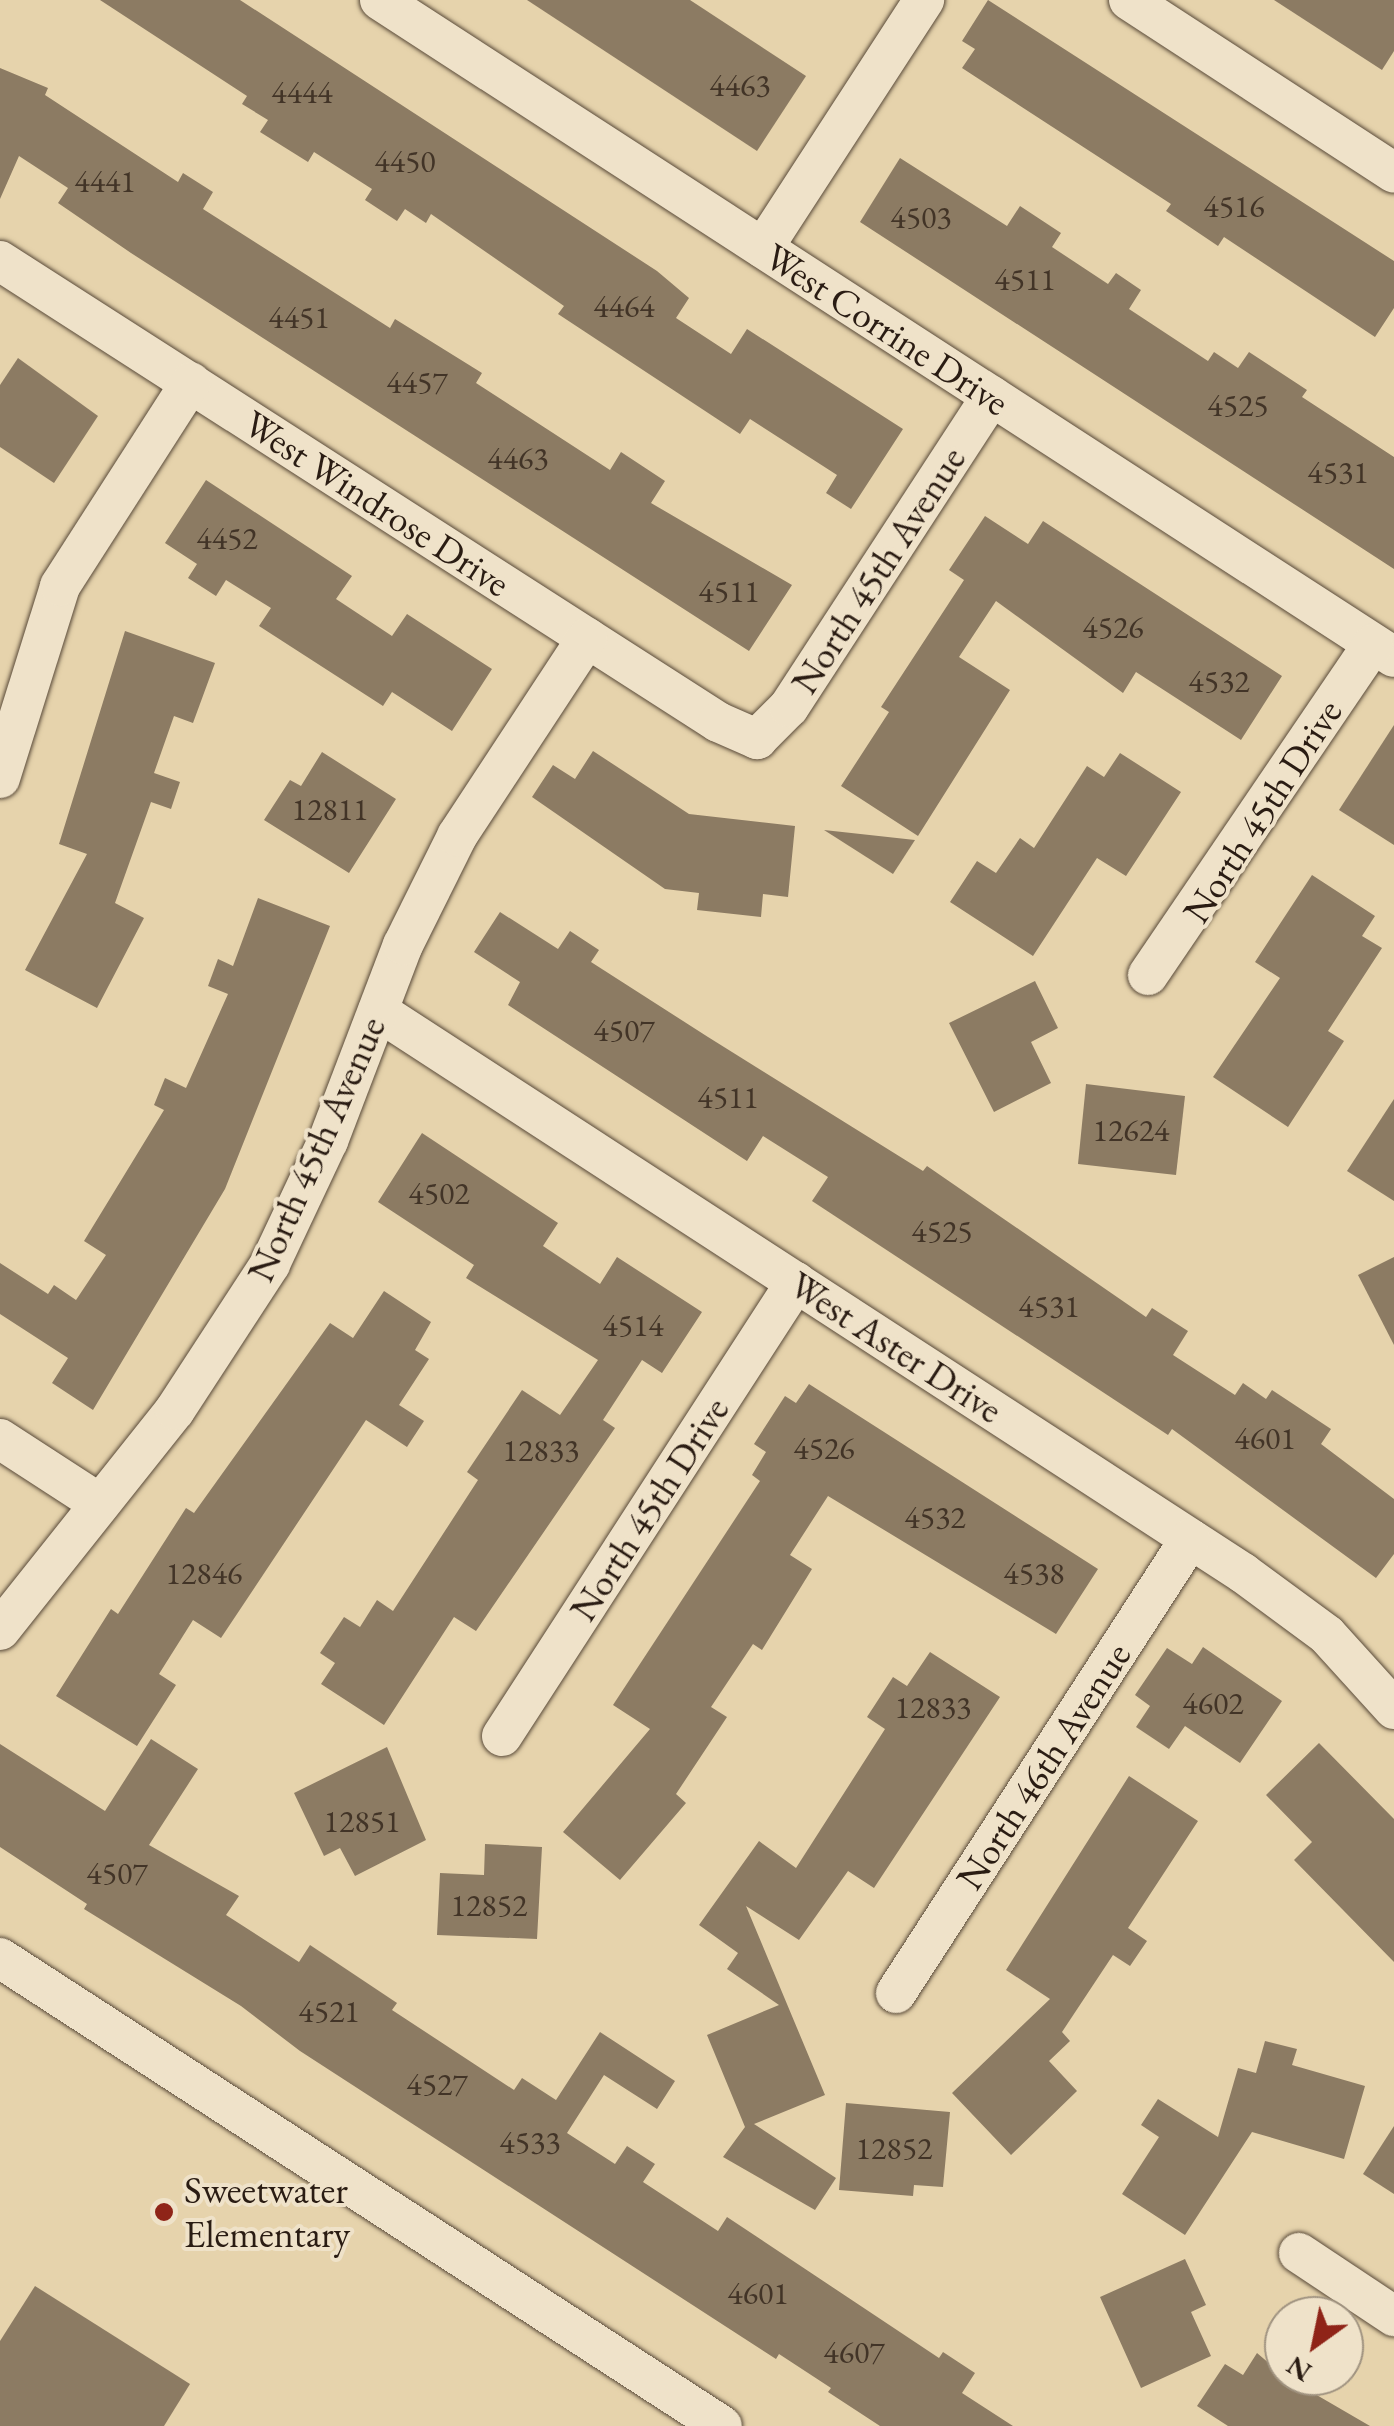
<!DOCTYPE html>
<html>
<head>
<meta charset="utf-8">
<style>
  body { margin:0 }
  #map { position:relative; width:1394px; height:2426px; overflow:hidden; background:#e6d3ac; font-family:"EB Garamond",serif }
  div>[style] { position:absolute }
  [style*='--x'] { left:calc(var(--x)*1px); top:calc(var(--y)*1px); width:calc(var(--w)*1px); rotate:calc(var(--a)*1deg) }
  .building>* { inset:0; background:#8c7b63 }
  .roads { filter:drop-shadow(0 0 2px #594a39) drop-shadow(0 0 2px #594a39) }
  .minor>* { height:40px; margin:-20px; padding:0 20px; transform-origin:20px; border-radius:20px; background:#efe2c9 }
  .dots>* { width:28px; height:28px; translate:-50% -50%; box-sizing:border-box; border:5px solid #efe2c9; border-radius:50% }
  span { translate:-50% -50%; white-space:nowrap; text-align:center; line-height:1.15; -webkit-text-stroke:8px #efe2c9; paint-order:stroke }
  .number-label { font-size:32px; color:#423427 }
  .number-label span { -webkit-text-stroke-width:0 }
  .street-label { font-size:38px; color:#2a1c13 }
  .poi-label { font-size:38px; color:#2a1c13 }
  .left { translate:0 -50%; text-align:left }
  .north { position:absolute; left:1264px; top:2296px; width:100px; height:100px; box-sizing:border-box; background:#efe2c9; border:2px solid #a09380; border-radius:50%; rotate:213deg; font-size:28px; font-weight:700; line-height:40px; text-align:center; color:#2a1c13 }
  .north::after { content:''; display:block; margin:auto; width:35px; height:45px; background:#8f2418; clip-path:polygon(50% 0,100% 100%,50% 72%,0 100%) }
</style>
</head>
<body>
<div id="map">
  <div class="building">
    <i style="clip-path:polygon(100px 0,240px 0,657px 271px,689px 298px,676px 318px,731px 354px,747px 329px,903px 429px,851px 509px,826px 493px,837px 475px,750px 419px,740px 434px,558px 314px,564px 306px,431px 214px,426px 223px,405px 209px,397px 221px,365px 200px,372px 189px,314px 152px,308px 162px,260px 132px,268px 120px,242px 104px,247px 96px)"></i>
    <i style="clip-path:polygon(527px 0,690px 0,806px 76px,757px 151px)"></i>
    <i style="clip-path:polygon(988px 0,1394px 261px,1394px 308px,1375px 337px,1224px 237px,1218px 246px,1166px 211px,1171px 204px,962px 68px,975px 49px,962px 41px)"></i>
    <i style="clip-path:polygon(1274px 0,1394px 0,1394px 51px,1382px 70px)"></i>
    <i style="clip-path:polygon(0 68px,48px 88px,45px 95px,178px 182px,183px 173px,213px 192px,203px 209px,390px 328px,395px 319px,482px 373px,476px 383px,610px 470px,621px 452px,665px 481px,651px 503px,792px 585px,749px 651px,131px 253px,58px 203px,68px 188px,19px 156px,0 199px)"></i>
    <i style="clip-path:polygon(900px 158px,1007px 226px,1020px 206px,1061px 233px,1052px 247px,1108px 284px,1116px 273px,1141px 290px,1129px 309px,1208px 361px,1214px 352px,1238px 368px,1249px 352px,1307px 390px,1302px 397px,1394px 457px,1394px 569px,860px 222px)"></i>
    <i style="clip-path:polygon(18px 358px,98px 416px,54px 483px,0 447px,0 385px)"></i>
    <i style="clip-path:polygon(206px 480px,352px 576px,336px 599px,392px 636px,407px 614px,492px 669px,452px 731px,392px 692px,383px 706px,259px 626px,271px 608px,226px 580px,216px 596px,188px 578px,197px 564px,165px 543px)"></i>
    <i style="clip-path:polygon(985px 516px,1028px 544px,1043px 521px,1282px 676px,1241px 740px,1136px 672px,1123px 693px,996px 601px,959px 657px,1010px 690px,918px 836px,841px 786px,889px 712px,881px 707px,964px 580px,949px 570px)"></i>
    <i style="clip-path:polygon(125px 631px,215px 663px,193px 723px,174px 716px,154px 773px,180px 782px,171px 809px,151px 802px,115px 903px,144px 918px,97px 1008px,25px 970px,87px 854px,59px 844px)"></i>
    <i style="clip-path:polygon(1394px 725px,1394px 845px,1339px 810px)"></i>
    <i style="clip-path:polygon(593px 751px,689px 814px,795px 826px,788px 897px,763px 894px,761px 917px,697px 910px,699px 893px,665px 889px,532px 797px,553px 765px,575px 779px)"></i>
    <i style="clip-path:polygon(322px 752px,396px 799px,349px 873px,264px 820px,290px 780px,301px 786px)"></i>
    <i style="clip-path:polygon(1120px 753px,1181px 792px,1126px 876px,1097px 858px,1033px 956px,950px 902px,977px 861px,996px 873px,1020px 838px,1034px 848px,1087px 766px,1104px 777px)"></i>
    <i style="clip-path:polygon(824px 830px,915px 840px,893px 874px)"></i>
    <i style="clip-path:polygon(1312px 875px,1375px 916px,1362px 936px,1382px 948px,1328px 1031px,1344px 1041px,1288px 1127px,1213px 1077px,1280px 978px,1255px 962px)"></i>
    <i style="clip-path:polygon(258px 898px,330px 926px,225px 1189px,93px 1410px,52px 1383px,68px 1358px,0 1314px,0 1263px,48px 1294px,54px 1285px,76px 1300px,106px 1255px,84px 1241px,164px 1110px,154px 1105px,165px 1078px,186px 1088px,228px 994px,208px 986px,218px 959px,233px 966px)"></i>
    <i style="clip-path:polygon(500px 912px,558px 949px,570px 931px,599px 950px,591px 962px,708px 1037px,923px 1171px,927px 1166px,1146px 1317px,1152px 1308px,1188px 1331px,1173px 1355px,1235px 1395px,1243px 1383px,1266px 1399px,1272px 1390px,1331px 1429px,1321px 1444px,1394px 1499px,1394px 1554px,1376px 1578px,1172px 1429px,1168px 1435px,812px 1201px,828px 1177px,763px 1136px,747px 1161px,508px 1005px,520px 982px,474px 952px)"></i>
    <i style="clip-path:polygon(1035px 981px,1058px 1028px,1031px 1042px,1051px 1083px,994px 1112px,949px 1023px)"></i>
    <i style="clip-path:polygon(1086px 1084px,1185px 1096px,1176px 1175px,1078px 1164px)"></i>
    <i style="clip-path:polygon(1394px 1099px,1394px 1201px,1347px 1171px)"></i>
    <i style="clip-path:polygon(422px 1133px,558px 1223px,543px 1246px,600px 1284px,617px 1257px,702px 1312px,662px 1373px,642px 1360px,603px 1420px,615px 1428px,476px 1631px,454px 1617px,384px 1725px,321px 1684px,335px 1663px,320px 1653px,344px 1617px,360px 1627px,377px 1600px,393px 1611px,478px 1480px,467px 1472px,522px 1390px,560px 1415px,598px 1360px,466px 1278px,474px 1265px,378px 1202px)"></i>
    <i style="clip-path:polygon(1394px 1257px,1394px 1345px,1358px 1275px)"></i>
    <i style="clip-path:polygon(384px 1291px,431px 1322px,415px 1350px,429px 1359px,399px 1405px,424px 1421px,407px 1447px,366px 1420px,221px 1638px,193px 1620px,159px 1674px,176px 1685px,137px 1746px,56px 1696px,111px 1609px,118px 1614px,186px 1508px,194px 1513px,330px 1323px,353px 1338px)"></i>
    <i style="clip-path:polygon(809px 1384px,1098px 1569px,1056px 1634px,828px 1496px,790px 1555px,812px 1569px,762px 1650px,753px 1644px,711px 1707px,727px 1717px,676px 1794px,686px 1803px,620px 1880px,563px 1832px,650px 1729px,613px 1705px,760px 1481px,752px 1475px,766px 1452px,754px 1444px,785px 1396px,796px 1403px)"></i>
    <i style="clip-path:polygon(1203px 1647px,1282px 1701px,1240px 1763px,1185px 1726px,1169px 1749px,1136px 1727px,1150px 1706px,1135px 1695px,1167px 1648px,1192px 1664px)"></i>
    <i style="clip-path:polygon(930px 1652px,1000px 1697px,874px 1888px,848px 1871px,799px 1940px,746px 1906px,825px 2095px,754px 2124px,836px 2178px,815px 2210px,723px 2157px,745px 2127px,707px 2035px,779px 2005px,727px 1969px,738px 1953px,699px 1925px,759px 1841px,796px 1868px,885px 1729px,867px 1717px,893px 1677px,907px 1686px)"></i>
    <i style="clip-path:polygon(151px 1739px,198px 1769px,149px 1845px,239px 1896px,226px 1915px,299px 1962px,310px 1945px,397px 2003px,392px 2010px,514px 2090px,522px 2078px,556px 2100px,600px 2032px,675px 2081px,657px 2109px,604px 2075px,567px 2133px,615px 2164px,627px 2146px,655px 2164px,643px 2182px,718px 2231px,727px 2217px,939px 2358px,943px 2352px,975px 2373px,962px 2393px,1013px 2426px,880px 2426px,828px 2392px,831px 2388px,779px 2354px,776px 2359px,300px 2051px,241px 2006px,84px 1909px,87px 1904px,0 1847px,0 1744px,105px 1811px)"></i>
    <i style="clip-path:polygon(1319px 1743px,1394px 1819px,1394px 1962px,1294px 1860px,1312px 1842px,1266px 1795px)"></i>
    <i style="clip-path:polygon(387px 1747px,426px 1840px,355px 1876px,340px 1848px,324px 1856px,294px 1793px)"></i>
    <i style="clip-path:polygon(1129px 1776px,1198px 1821px,1128px 1928px,1147px 1941px,1130px 1966px,1113px 1955px,1062px 2032px,1070px 2041px,1049px 2061px,1077px 2091px,1011px 2155px,952px 2093px,1050px 1999px,1006px 1970px)"></i>
    <i style="clip-path:polygon(485px 1844px,542px 1847px,537px 1939px,437px 1935px,440px 1873px,484px 1875px)"></i>
    <i style="clip-path:polygon(1265px 2041px,1297px 2049px,1292px 2065px,1365px 2086px,1344px 2159px,1252px 2132px,1185px 2235px,1122px 2194px,1159px 2137px,1141px 2125px,1158px 2099px,1218px 2137px,1238px 2068px,1256px 2073px)"></i>
    <i style="clip-path:polygon(846px 2103px,950px 2112px,943px 2187px,914px 2185px,913px 2196px,839px 2190px)"></i>
    <i style="clip-path:polygon(1394px 2126px,1394px 2194px,1363px 2174px)"></i>
    <i style="clip-path:polygon(1185px 2259px,1206px 2305px,1191px 2312px,1211px 2356px,1141px 2388px,1100px 2297px)"></i>
    <i style="clip-path:polygon(35px 2286px,190px 2384px,164px 2426px,0 2426px,0 2341px)"></i>
    <i style="clip-path:polygon(1257px 2353px,1284px 2376px,1370px 2426px,1228px 2426px,1197px 2406px,1225px 2364px,1243px 2375px)"></i>
  </div>
  <div class="roads">
    <div class="minor">
      <i style="--x:380;--y:0;--w:1208;--a:32.94"></i>
      <i style="--x:1129;--y:0;--w:316;--a:33.1"></i>
      <i style="--x:763;--y:248;--w:296;--a:-57"></i>
      <i style="--x:0;--y:261;--w:853;--a:32.7"></i>
      <i style="--x:718;--y:722;--w:43;--a:23.6"></i>
      <i style="--x:757;--y:739;--w:45;--a:-45"></i>
      <i style="--x:789;--y:707;--w:371;--a:-56.9"></i>
      <i style="--x:0;--y:778;--w:201;--a:-72.6"></i>
      <i style="--x:60;--y:586;--w:242;--a:-57.3"></i>
      <i style="--x:1148;--y:975;--w:400;--a:-55.8"></i>
      <i style="--x:378;--y:1011;--w:1032;--a:33.01"></i>
      <i style="--x:1243;--y:1573;--w:104;--a:36.4"></i>
      <i style="--x:1327;--y:1635;--w:100;--a:47.8"></i>
      <i style="--x:0;--y:1439;--w:119;--a:33"></i>
      <i style="--x:0;--y:1630;--w:281;--a:-51.5"></i>
      <i style="--x:175;--y:1410;--w:174;--a:-56.9"></i>
      <i style="--x:270;--y:1264;--w:136;--a:-64.8"></i>
      <i style="--x:328;--y:1141;--w:210;--a:-69.1"></i>
      <i style="--x:403;--y:945;--w:122;--a:-63.6"></i>
      <i style="--x:457;--y:836;--w:237;--a:-56.7"></i>
      <i style="--x:502;--y:1736;--w:541;--a:-57.07"></i>
      <i style="--x:0;--y:1958;--w:860;--a:32.95"></i>
      <i style="--x:896;--y:1993;--w:541;--a:-57.07"></i>
      <i style="--x:1299;--y:2253;--w:114;--a:33.6"></i>
    </div>
  </div>
  <div class="dots">
    <i style="left:164px;top:2212px;background:#8f2418"></i>
  </div>
  <div class="number-label">
    <span style="left:740px;top:85px">4463</span>
    <span style="left:302px;top:92px">4444</span>
    <span style="left:405px;top:161px">4450</span>
    <span style="left:105px;top:181px">4441</span>
    <span style="left:1234px;top:206px">4516</span>
    <span style="left:921px;top:217px">4503</span>
    <span style="left:1025px;top:279px">4511</span>
    <span style="left:624px;top:306px">4464</span>
    <span style="left:299px;top:317px">4451</span>
    <span style="left:417px;top:382px">4457</span>
    <span style="left:1238px;top:405px">4525</span>
    <span style="left:518px;top:458px">4463</span>
    <span style="left:1338px;top:472px">4531</span>
    <span style="left:227px;top:538px">4452</span>
    <span style="left:729px;top:591px">4511</span>
    <span style="left:1113px;top:627px">4526</span>
    <span style="left:1219px;top:681px">4532</span>
    <span style="left:330px;top:809px">12811</span>
    <span style="left:624px;top:1030px">4507</span>
    <span style="left:728px;top:1097px">4511</span>
    <span style="left:1131px;top:1130px">12624</span>
    <span style="left:439px;top:1193px">4502</span>
    <span style="left:942px;top:1231px">4525</span>
    <span style="left:1049px;top:1306px">4531</span>
    <span style="left:633px;top:1325px">4514</span>
    <span style="left:1265px;top:1438px">4601</span>
    <span style="left:824px;top:1448px">4526</span>
    <span style="left:541px;top:1450px">12833</span>
    <span style="left:935px;top:1517px">4532</span>
    <span style="left:204px;top:1573px">12846</span>
    <span style="left:1034px;top:1573px">4538</span>
    <span style="left:1213px;top:1703px">4602</span>
    <span style="left:933px;top:1707px">12833</span>
    <span style="left:362px;top:1821px">12851</span>
    <span style="left:117px;top:1873px">4507</span>
    <span style="left:489px;top:1905px">12852</span>
    <span style="left:329px;top:2011px">4521</span>
    <span style="left:437px;top:2084px">4527</span>
    <span style="left:530px;top:2142px">4533</span>
    <span style="left:894px;top:2148px">12852</span>
    <span style="left:758px;top:2293px">4601</span>
    <span style="left:854px;top:2352px">4607</span>
  </div>
  <div class="street-label">
    <span style="left:887px;top:329px;rotate:33deg">West Corrine Drive</span>
    <span style="left:377px;top:503px;rotate:33deg">West Windrose Drive</span>
    <span style="left:878px;top:570px;rotate:-57deg">North 45th Avenue</span>
    <span style="left:1262px;top:811px;rotate:-57deg">North 45th Drive</span>
    <span style="left:316px;top:1149px;rotate:-66deg">North 45th Avenue</span>
    <span style="left:896px;top:1347px;rotate:33deg">West Aster Drive</span>
    <span style="left:649px;top:1509px;rotate:-57deg">North 45th Drive</span>
    <span style="left:1043px;top:1766px;rotate:-57deg">North 46th Avenue</span>
  </div>
  <div class="poi-label">
    <span class="left" style="left:184px;top:2212px">Sweetwater<br>Elementary</span>
  </div>
  <div class="north">N</div>
</div>
</body>
</html>
